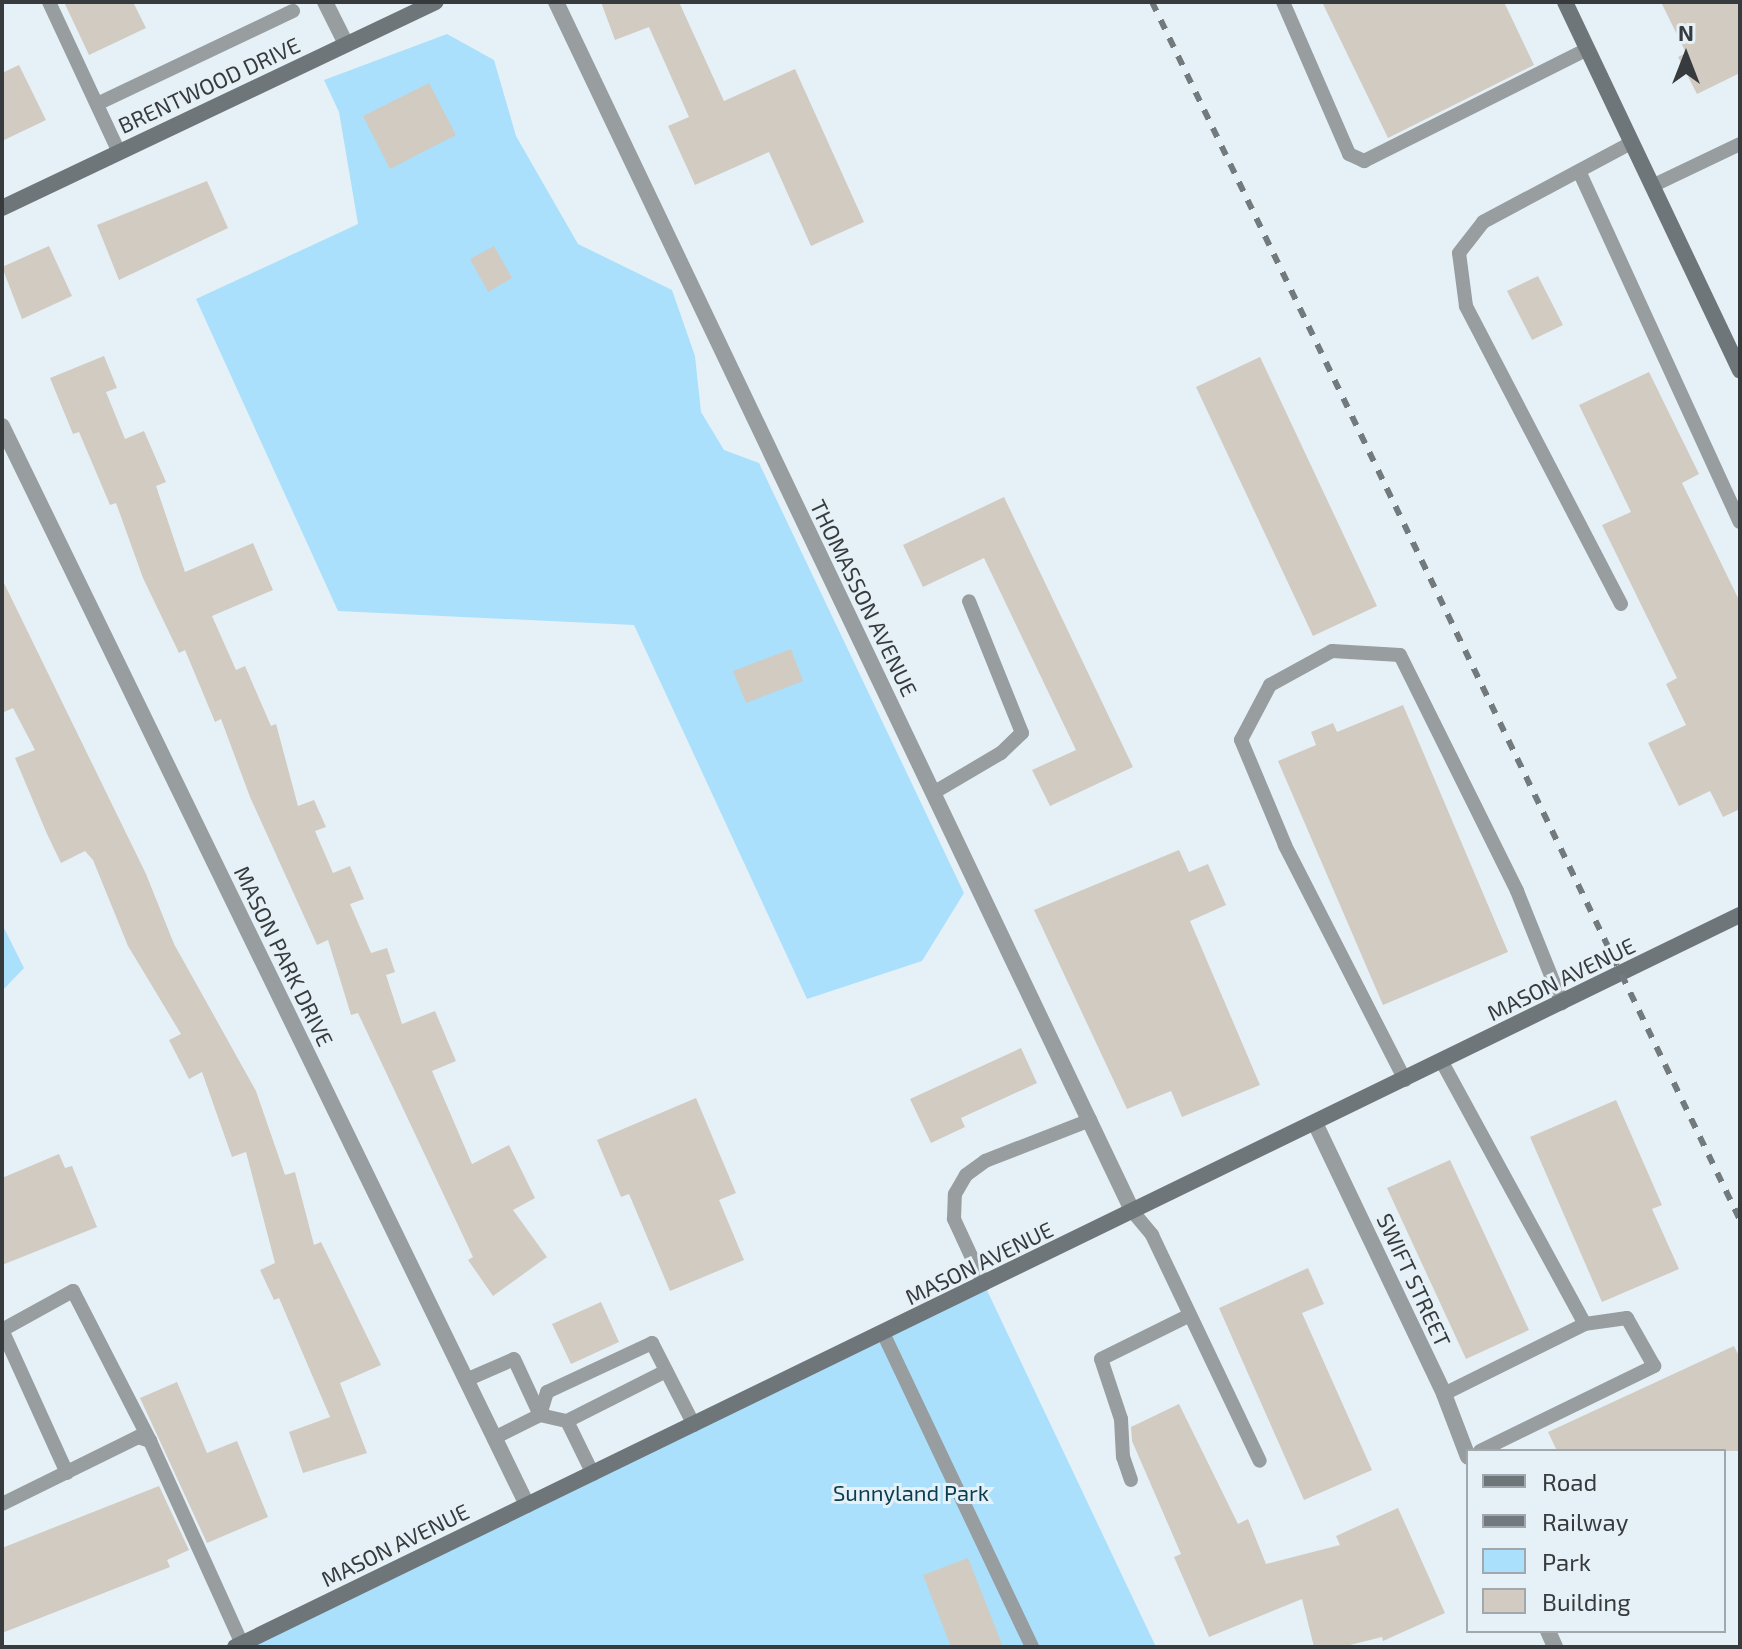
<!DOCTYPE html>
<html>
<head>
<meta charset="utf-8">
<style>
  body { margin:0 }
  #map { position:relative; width:1742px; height:1649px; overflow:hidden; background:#e6f1f7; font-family:"Exo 2",sans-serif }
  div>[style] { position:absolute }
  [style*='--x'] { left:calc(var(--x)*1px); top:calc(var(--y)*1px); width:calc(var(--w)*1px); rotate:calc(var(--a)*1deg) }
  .green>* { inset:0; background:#aae0fc }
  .building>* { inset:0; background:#d1cbc2 }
  .lane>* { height:14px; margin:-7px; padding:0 7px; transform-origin:7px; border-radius:7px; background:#989d9f }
  .street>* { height:16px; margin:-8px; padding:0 8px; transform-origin:8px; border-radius:8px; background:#989d9f }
  .secondary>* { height:16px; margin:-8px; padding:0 8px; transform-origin:8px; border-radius:8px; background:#6f7679 }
  .rail>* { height:6px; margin-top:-3px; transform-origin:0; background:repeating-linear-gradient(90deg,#737a7d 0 10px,transparent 0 20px) }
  span { translate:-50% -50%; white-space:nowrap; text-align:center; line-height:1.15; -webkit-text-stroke:6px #e6f1f7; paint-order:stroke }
  .street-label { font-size:22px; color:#373b3d }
  .park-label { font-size:22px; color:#093d52 }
  .frame { position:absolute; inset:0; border:4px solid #373b3d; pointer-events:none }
  .legend { position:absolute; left:1466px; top:1449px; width:260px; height:184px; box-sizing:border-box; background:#e6f1f7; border:2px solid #a0a8ad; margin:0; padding:10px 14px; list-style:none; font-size:24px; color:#373b3d }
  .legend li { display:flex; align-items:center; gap:16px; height:40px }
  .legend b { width:40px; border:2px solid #a0a8ad }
  .north { position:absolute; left:1646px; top:16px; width:80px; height:80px; -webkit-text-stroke:6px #e6f1f7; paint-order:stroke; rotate:0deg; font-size:22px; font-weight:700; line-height:32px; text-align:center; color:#373b3d }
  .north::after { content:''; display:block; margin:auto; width:28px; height:36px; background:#373b3d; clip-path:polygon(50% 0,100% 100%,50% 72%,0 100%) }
</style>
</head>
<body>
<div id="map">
  <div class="green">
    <i style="clip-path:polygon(447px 34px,494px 60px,516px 136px,578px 244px,672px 290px,695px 356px,701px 412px,724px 450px,759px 463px,964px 893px,922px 961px,807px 999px,634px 625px,338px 611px,196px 299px,358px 224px,339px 112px,324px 80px)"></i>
    <i style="clip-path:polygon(2px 924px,24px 968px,2px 991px)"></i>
    <i style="clip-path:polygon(984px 1284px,1156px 1647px,243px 1647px)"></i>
  </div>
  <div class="building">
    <i style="clip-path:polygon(64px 2px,133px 2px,146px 28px,89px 55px)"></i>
    <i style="clip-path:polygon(601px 2px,679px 2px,724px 101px,795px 69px,864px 222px,811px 246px,769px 152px,695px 185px,668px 126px,689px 117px,649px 27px,615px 40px)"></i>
    <i style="clip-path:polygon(1322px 2px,1504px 2px,1534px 65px,1388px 138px)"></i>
    <i style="clip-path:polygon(1661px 2px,1740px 2px,1740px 73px,1697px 94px,1678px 57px,1686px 53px)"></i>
    <i style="clip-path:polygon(19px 65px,46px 120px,2px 141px,2px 73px)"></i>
    <i style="clip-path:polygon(429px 83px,456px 135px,390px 169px,363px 116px)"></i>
    <i style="clip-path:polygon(207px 181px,228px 228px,119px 280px,97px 225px)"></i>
    <i style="clip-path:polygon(49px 246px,72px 296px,22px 319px,2px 267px)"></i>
    <i style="clip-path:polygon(494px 246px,512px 278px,488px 292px,470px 259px)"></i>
    <i style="clip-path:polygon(1538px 276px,1563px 325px,1532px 340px,1507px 291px)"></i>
    <i style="clip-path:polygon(104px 356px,117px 388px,106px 392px,125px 439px,144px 431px,166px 482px,156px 486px,185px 572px,253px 543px,273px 590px,212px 616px,236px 670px,245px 666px,271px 726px,276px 724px,298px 806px,314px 800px,326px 827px,315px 831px,333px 873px,350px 866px,364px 899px,350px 904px,371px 953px,387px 948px,395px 972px,386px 975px,402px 1024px,435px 1011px,456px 1061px,432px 1071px,472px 1164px,509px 1145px,535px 1198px,513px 1210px,547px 1257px,493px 1296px,468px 1260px,473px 1257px,358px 1013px,351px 1015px,328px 940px,317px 945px,250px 797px,221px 719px,215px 722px,185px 650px,179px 653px,143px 578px,116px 503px,110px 505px,79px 432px,73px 434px,50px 378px)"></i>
    <i style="clip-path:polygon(1260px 357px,1377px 606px,1313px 636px,1196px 387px)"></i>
    <i style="clip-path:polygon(1649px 372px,1699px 474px,1682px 483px,1740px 602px,1740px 809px,1723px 817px,1710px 791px,1679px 806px,1648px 743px,1686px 725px,1666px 684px,1677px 678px,1602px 525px,1631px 512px,1579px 405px)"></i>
    <i style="clip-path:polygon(1004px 497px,1133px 767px,1050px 806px,1032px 770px,1076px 750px,984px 558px,923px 587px,903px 545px)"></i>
    <i style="clip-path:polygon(2px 579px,146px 874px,174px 944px,256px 1091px,285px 1175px,295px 1172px,314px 1245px,321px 1242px,381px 1365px,340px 1383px,367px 1453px,303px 1473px,289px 1432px,330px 1417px,279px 1298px,274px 1300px,260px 1270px,275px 1263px,246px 1152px,232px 1157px,202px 1072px,189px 1079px,169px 1040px,181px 1034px,128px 946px,93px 860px,85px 851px,61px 863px,47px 834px,15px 758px,35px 750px,13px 708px,2px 713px)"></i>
    <i style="clip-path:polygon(791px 649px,803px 681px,746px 703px,733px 671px)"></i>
    <i style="clip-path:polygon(1403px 705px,1508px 952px,1383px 1005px,1278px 761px,1316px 745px,1311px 732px,1333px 723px,1337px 732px)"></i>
    <i style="clip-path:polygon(1179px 850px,1189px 872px,1208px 864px,1226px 905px,1190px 921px,1260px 1085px,1182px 1117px,1171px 1091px,1127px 1109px,1034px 910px)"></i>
    <i style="clip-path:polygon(1021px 1048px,1037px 1083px,961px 1118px,965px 1127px,931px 1143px,910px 1099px)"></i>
    <i style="clip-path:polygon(696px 1098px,736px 1193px,719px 1200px,744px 1260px,670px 1291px,629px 1194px,621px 1197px,597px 1140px)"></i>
    <i style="clip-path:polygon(1616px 1100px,1662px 1205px,1652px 1209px,1679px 1269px,1602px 1302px,1530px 1137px)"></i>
    <i style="clip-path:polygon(59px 1154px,65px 1168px,72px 1166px,97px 1227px,2px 1265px,2px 1178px)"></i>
    <i style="clip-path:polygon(1450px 1160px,1529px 1330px,1466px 1359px,1387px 1188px)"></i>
    <i style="clip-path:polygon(1308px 1268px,1324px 1304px,1302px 1313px,1372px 1470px,1304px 1500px,1219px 1308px)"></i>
    <i style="clip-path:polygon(601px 1302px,619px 1342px,571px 1364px,552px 1324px)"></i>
    <i style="clip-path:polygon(1734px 1346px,1740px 1358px,1740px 1451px,1557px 1451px,1548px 1432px)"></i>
    <i style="clip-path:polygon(177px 1382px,207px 1453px,237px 1441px,268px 1517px,207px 1543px,140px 1398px)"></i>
    <i style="clip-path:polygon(1179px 1404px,1238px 1524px,1248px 1519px,1266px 1564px,1340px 1545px,1336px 1536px,1398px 1508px,1445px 1613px,1383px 1641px,1382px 1637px,1342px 1647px,1314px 1647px,1302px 1599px,1209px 1637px,1174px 1557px,1181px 1554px,1132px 1441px,1131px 1427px)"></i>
    <i style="clip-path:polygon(159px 1486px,189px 1550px,167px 1560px,170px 1567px,2px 1633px,2px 1548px)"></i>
    <i style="clip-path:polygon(968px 1558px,1003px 1647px,951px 1647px,923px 1575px)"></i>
  </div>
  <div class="lane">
    <i style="--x:49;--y:2;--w:166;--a:65"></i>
    <i style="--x:1283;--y:2;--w:166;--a:66.5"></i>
    <i style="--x:1349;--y:154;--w:17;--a:25"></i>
    <i style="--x:1364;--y:161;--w:250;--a:-26.6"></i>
    <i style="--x:97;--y:104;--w:217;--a:-25.4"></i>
    <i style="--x:1579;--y:171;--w:386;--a:65.4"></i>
    <i style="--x:1652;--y:186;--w:98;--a:-25.5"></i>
    <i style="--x:1621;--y:604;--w:336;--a:-117.5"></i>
    <i style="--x:1466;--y:306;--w:53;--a:-97.5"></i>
    <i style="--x:1459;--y:253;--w:39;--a:-52"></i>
    <i style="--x:1483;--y:222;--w:168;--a:-28.1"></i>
    <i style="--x:933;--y:793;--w:79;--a:-30.5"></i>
    <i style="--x:1001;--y:753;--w:29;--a:-44"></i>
    <i style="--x:1022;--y:733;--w:142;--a:-111.9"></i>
    <i style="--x:1442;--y:1062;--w:298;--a:61.4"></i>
    <i style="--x:1585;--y:1324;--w:157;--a:153.6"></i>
    <i style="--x:1405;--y:1080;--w:264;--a:-117.1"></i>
    <i style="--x:1285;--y:845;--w:114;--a:-112.7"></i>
    <i style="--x:1241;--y:740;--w:62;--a:-62.2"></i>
    <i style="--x:1270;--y:685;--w:71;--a:-28.7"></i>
    <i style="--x:1332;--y:651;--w:68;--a:3.4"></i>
    <i style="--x:1400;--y:655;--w:263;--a:63.6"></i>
    <i style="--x:1517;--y:891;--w:121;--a:68.1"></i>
    <i style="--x:1133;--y:1212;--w:30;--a:50"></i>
    <i style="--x:1152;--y:1235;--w:250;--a:64.5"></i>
    <i style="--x:984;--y:1284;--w:72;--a:-114.8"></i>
    <i style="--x:954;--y:1219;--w:25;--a:-88"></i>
    <i style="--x:955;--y:1194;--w:22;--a:-60"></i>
    <i style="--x:966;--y:1175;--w:24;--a:-36"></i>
    <i style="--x:985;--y:1161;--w:113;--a:-21.3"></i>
    <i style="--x:883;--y:1333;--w:348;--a:64.6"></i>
    <i style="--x:466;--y:1380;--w:52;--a:-23.6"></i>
    <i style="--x:514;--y:1359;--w:62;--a:65.1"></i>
    <i style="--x:540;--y:1415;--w:24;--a:-73"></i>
    <i style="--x:547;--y:1392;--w:116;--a:-25"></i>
    <i style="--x:652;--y:1343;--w:92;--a:62.9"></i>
    <i style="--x:567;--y:1421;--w:59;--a:63.9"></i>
    <i style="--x:494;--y:1438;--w:51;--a:-26.6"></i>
    <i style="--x:540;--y:1415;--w:28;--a:13"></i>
    <i style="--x:567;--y:1421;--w:111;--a:-26.8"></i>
    <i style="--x:1480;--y:1451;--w:194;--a:-26"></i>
    <i style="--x:1654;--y:1366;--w:55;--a:-119.4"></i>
    <i style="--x:1627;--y:1318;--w:42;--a:171.9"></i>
    <i style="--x:67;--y:1473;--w:157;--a:-114.4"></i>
    <i style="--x:2;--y:1330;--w:81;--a:-28.8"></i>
    <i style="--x:73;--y:1291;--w:169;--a:62.8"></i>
    <i style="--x:1131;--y:1480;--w:24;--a:-109"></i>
    <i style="--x:1123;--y:1457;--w:38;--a:-93"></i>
    <i style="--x:1121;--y:1419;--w:63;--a:-108.4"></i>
    <i style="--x:1101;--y:1359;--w:99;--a:-26.3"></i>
    <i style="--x:2;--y:1504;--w:152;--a:-26.2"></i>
    <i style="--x:138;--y:1437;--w:13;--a:18"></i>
    <i style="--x:150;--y:1441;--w:223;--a:65.6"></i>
  </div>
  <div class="street">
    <i style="--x:325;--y:2;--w:47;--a:63.4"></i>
    <i style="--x:556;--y:2;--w:1341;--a:64.51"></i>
    <i style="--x:2;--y:426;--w:1200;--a:64.05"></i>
    <i style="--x:1315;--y:1123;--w:300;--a:64.5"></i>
    <i style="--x:1444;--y:1394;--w:67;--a:69.1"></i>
    <i style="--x:1548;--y:1631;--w:17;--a:66"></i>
  </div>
  <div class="secondary">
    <i style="--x:1565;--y:2;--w:408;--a:64.6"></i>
    <i style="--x:2;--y:208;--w:480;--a:-25.4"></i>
    <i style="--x:235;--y:1647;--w:1674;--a:-25.94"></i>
  </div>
  <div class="rail">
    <i style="--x:1152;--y:2;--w:1353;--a:64.23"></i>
  </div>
  <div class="street-label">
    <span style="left:209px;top:85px;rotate:-25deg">BRENTWOOD DRIVE</span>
    <span style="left:864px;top:598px;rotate:64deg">THOMASSON AVENUE</span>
    <span style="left:284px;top:956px;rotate:64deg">MASON PARK DRIVE</span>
    <span style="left:1561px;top:979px;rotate:-26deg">MASON AVENUE</span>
    <span style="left:979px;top:1263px;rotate:-26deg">MASON AVENUE</span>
    <span style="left:1414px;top:1280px;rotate:65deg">SWIFT STREET</span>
    <span style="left:395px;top:1545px;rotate:-26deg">MASON AVENUE</span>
  </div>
  <div class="park-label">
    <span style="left:911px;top:1493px">Sunnyland Park</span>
  </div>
  <div class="frame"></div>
  <ul class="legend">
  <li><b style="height:10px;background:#6f7679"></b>Road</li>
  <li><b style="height:10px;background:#737a7d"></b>Railway</li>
  <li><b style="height:22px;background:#aae0fc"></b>Park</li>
  <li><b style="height:22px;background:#d1cbc2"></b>Building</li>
  </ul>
  <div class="north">N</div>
</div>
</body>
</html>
